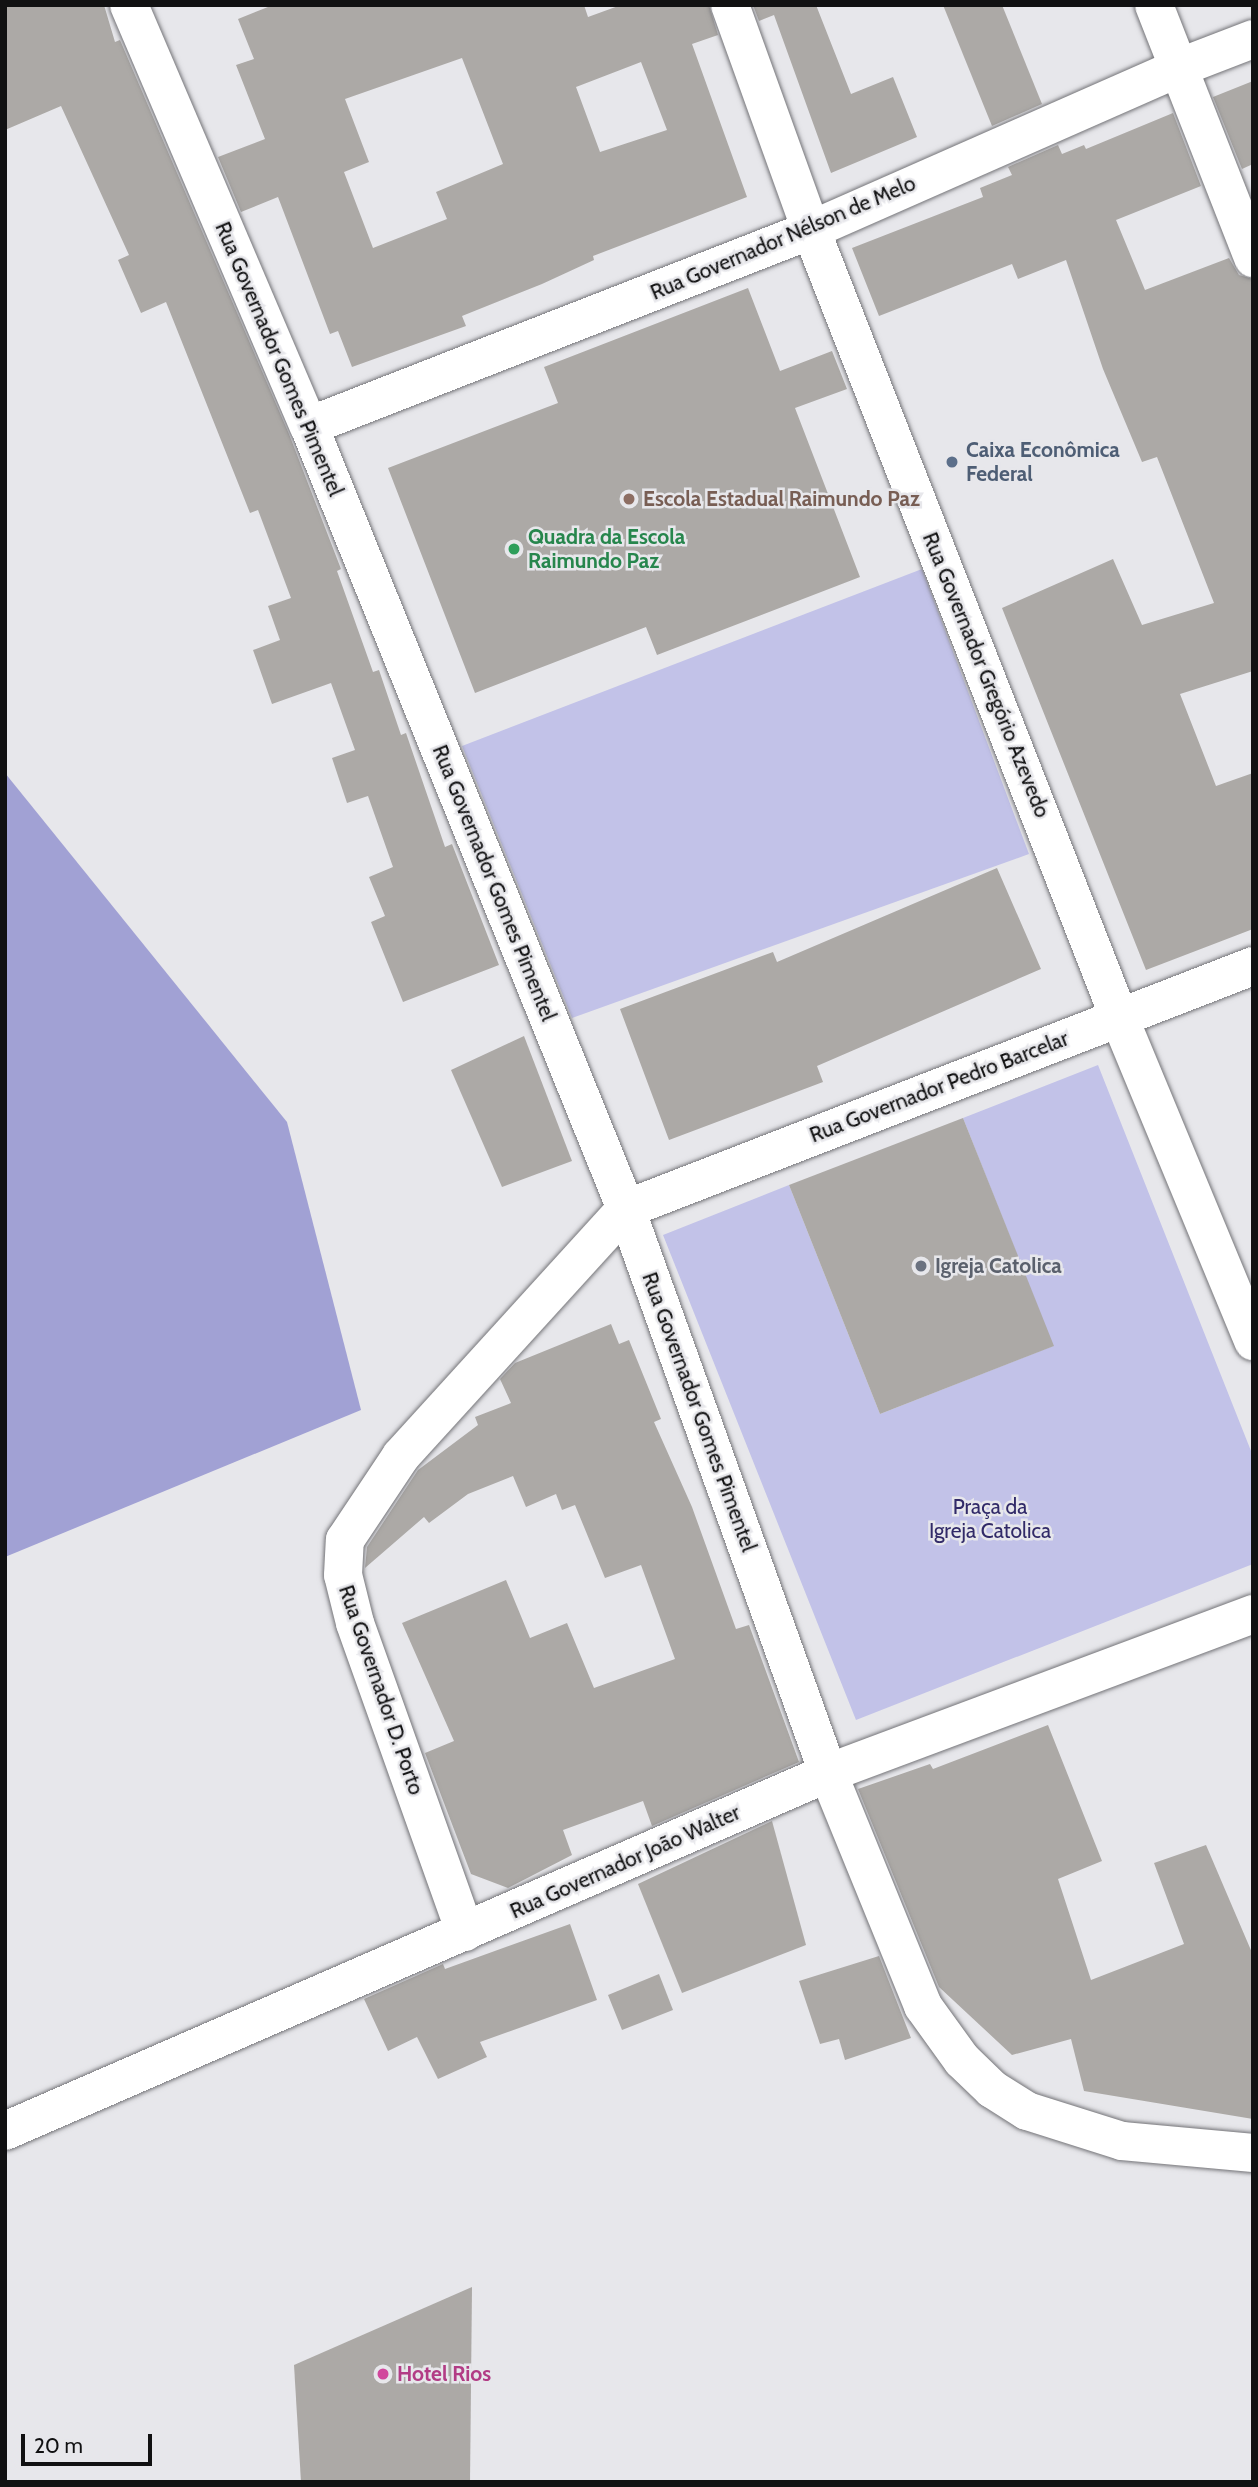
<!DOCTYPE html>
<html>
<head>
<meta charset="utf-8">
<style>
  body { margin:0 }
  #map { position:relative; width:1258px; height:2487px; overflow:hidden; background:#e7e7eb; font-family:Cabin,sans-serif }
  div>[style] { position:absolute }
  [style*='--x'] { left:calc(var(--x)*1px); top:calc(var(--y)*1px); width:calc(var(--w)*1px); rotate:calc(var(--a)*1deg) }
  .green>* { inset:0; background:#c2c2e8 }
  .forest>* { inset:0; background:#a1a1d4 }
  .building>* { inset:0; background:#aca9a6 }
  .roads { filter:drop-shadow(0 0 2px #747478) drop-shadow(0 0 2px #747478) }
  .minor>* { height:38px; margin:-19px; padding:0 19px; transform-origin:19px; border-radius:19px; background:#fff }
  .dots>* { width:19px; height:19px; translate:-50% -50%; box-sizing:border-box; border:4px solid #e7e7eb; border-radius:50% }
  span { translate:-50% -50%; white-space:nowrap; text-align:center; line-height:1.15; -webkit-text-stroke:5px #e7e7eb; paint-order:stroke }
  .street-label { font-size:21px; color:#111112 }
  .service-label { font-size:21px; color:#4e5e75; font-weight:700 }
  .left { translate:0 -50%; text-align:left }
  .education-label { font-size:21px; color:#785e54; font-weight:700 }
  .leisure-label { font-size:21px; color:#27864d; font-weight:700 }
  .worship-label { font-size:21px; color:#5b616d; font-weight:700 }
  .park-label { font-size:21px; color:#312a68 }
  .hotel-label { font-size:21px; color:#b23c85; font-weight:700 }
  .frame { position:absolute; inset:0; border:7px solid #111112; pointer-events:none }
  .scale { position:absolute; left:21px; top:2434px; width:131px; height:32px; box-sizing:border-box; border:4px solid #111112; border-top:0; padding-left:9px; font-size:21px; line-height:24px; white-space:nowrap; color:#111112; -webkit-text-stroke:5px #e7e7eb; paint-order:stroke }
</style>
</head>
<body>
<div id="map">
  <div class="green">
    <i style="clip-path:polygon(922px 569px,1029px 854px,572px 1018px,462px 746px)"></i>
    <i style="clip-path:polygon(1098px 1065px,1253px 1456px,1253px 1564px,856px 1720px,663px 1235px,789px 1185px,880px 1414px,1053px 1346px,963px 1118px)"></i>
  </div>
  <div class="forest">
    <i style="clip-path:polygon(5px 773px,287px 1122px,361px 1410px,5px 1557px)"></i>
  </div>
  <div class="building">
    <i style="clip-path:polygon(5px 5px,104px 5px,115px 42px,120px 40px,289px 434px,341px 569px,337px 571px,373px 672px,379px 670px,401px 735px,406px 733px,445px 847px,452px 844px,499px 965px,403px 1002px,371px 922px,385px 916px,369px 877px,393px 867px,368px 796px,347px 803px,332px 758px,355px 750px,331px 683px,272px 704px,253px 650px,280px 640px,268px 606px,291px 598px,258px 510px,250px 513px,166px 302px,141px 313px,118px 260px,129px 255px,61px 106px,5px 130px)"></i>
    <i style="clip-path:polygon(evenodd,273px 5px,584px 5px,588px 17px,621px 5px,709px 5px,718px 35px,692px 44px,747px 197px,593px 256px,594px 260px,542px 284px,462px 316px,466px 326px,352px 367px,338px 331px,330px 334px,278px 197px,241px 212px,218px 157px,265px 139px,236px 65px,254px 59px,238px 19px,273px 5px,462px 58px,503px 164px,436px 192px,447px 219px,373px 248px,344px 172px,369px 162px,345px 99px,462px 58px,273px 5px,641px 62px,667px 130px,600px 152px,576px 87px,641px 62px)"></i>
    <i style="clip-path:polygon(753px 5px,816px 5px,851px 94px,893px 77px,917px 137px,831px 173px,774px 15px,759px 21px)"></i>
    <i style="clip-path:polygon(943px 5px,1002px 5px,1042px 104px,992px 126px)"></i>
    <i style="clip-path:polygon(1253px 81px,1253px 164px,1242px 169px,1213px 97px)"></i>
    <i style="clip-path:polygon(1173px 113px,1201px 186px,1116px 220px,1145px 290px,1229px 258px,1239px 275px,1253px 279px,1253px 671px,1180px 694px,1216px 786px,1253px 773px,1253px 929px,1146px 970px,1002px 608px,1113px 559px,1142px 625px,1214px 603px,1157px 457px,1142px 462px,1103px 369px,1066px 260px,1018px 279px,1012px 264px,879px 316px,852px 248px,983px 197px,980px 188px,1012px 175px,1008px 167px,1058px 145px,1062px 154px,1084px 145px,1086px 149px)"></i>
    <i style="clip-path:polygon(748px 288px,780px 371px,832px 351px,847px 389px,795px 408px,860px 577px,657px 655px,646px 627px,475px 693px,388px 468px,558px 403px,544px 367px)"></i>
    <i style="clip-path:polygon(997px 868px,1041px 969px,817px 1066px,823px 1082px,669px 1140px,620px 1009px,773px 952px,777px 962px)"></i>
    <i style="clip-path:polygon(524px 1036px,572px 1161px,502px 1187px,451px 1070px)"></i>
    <i style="clip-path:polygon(963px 1118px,1054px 1346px,880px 1414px,789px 1185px)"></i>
    <i style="clip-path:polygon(611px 1324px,619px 1344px,629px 1340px,661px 1419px,654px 1422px,692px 1507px,736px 1629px,749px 1625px,799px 1762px,652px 1826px,643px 1801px,563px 1830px,572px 1855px,508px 1888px,471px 1874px,425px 1753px,454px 1741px,402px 1623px,506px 1580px,530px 1638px,567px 1623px,594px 1688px,675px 1659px,641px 1565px,605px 1578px,575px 1505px,562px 1510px,556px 1494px,526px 1507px,513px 1476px,468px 1494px,429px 1523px,424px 1517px,365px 1568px,367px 1547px,418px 1470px,478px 1425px,475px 1417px,511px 1403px,500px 1379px,515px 1363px)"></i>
    <i style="clip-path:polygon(1048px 1725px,1102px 1861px,1058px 1879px,1091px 1980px,1184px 1944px,1154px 1863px,1206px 1845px,1253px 1955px,1253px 2119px,1084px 2091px,1071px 2039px,1012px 2055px,939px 1987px,858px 1789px,930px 1764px,933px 1769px)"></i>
    <i style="clip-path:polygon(772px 1821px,806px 1945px,682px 1993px,638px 1884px)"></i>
    <i style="clip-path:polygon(570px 1924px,597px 2000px,480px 2042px,487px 2057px,438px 2079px,417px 2037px,388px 2051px,364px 1999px,443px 1964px,445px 1969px)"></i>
    <i style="clip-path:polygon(879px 1956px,911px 2038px,845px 2060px,839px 2039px,820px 2044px,799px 1981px)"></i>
    <i style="clip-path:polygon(659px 1974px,673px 2010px,622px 2030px,608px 1995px)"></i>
    <i style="clip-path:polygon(472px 2287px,470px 2482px,301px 2482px,294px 2365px)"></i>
  </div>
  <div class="roads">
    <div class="minor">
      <i style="--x:129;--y:5;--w:458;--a:66.9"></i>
      <i style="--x:309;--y:426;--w:845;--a:67.96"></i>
      <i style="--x:626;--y:1209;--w:599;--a:70.29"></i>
      <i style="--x:828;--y:1773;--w:252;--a:67.8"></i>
      <i style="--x:923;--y:2006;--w:67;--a:54.2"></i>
      <i style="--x:962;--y:2060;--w:42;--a:44"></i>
      <i style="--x:992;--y:2089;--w:41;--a:32.2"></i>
      <i style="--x:1027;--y:2111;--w:100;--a:17.5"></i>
      <i style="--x:1122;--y:2141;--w:132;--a:5.2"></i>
      <i style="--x:730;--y:5;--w:239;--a:70.2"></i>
      <i style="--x:811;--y:230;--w:845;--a:68.63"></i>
      <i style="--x:1119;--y:1017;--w:351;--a:67.5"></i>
      <i style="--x:1154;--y:5;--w:272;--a:68.6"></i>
      <i style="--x:309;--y:426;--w:539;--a:-21.33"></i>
      <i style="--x:811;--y:230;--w:401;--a:-23.8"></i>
      <i style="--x:1178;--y:68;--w:80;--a:-21.1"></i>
      <i style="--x:465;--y:1932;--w:328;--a:-109.6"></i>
      <i style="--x:355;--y:1623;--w:49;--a:-104"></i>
      <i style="--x:343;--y:1575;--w:35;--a:-87"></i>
      <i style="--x:345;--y:1540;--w:101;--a:-56.3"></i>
      <i style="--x:401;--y:1456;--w:334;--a:-47.7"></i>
      <i style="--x:626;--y:1209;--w:672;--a:-21.18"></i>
      <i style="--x:5;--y:2131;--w:897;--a:-23.51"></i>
      <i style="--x:828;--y:1773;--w:454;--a:-20.5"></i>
    </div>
  </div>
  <div class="dots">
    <i style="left:952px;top:462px;background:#5c6f8a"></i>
    <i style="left:629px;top:499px;background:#8d6e63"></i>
    <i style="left:514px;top:549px;background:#2e9e5b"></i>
    <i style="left:921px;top:1266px;background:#6b7280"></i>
    <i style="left:383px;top:2374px;background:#d1479c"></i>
  </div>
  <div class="street-label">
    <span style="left:783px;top:238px;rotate:-23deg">Rua Governador Nélson de Melo</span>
    <span style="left:279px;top:359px;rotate:67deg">Rua Governador Gomes Pimentel</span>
    <span style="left:986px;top:675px;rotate:68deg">Rua Governador Gregório Azevedo</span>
    <span style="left:494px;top:883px;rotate:68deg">Rua Governador Gomes Pimentel</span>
    <span style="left:939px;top:1087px;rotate:-21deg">Rua Governador Pedro Barcelar</span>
    <span style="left:699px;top:1412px;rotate:70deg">Rua Governador Gomes Pimentel</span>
    <span style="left:381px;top:1690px;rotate:71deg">Rua Governador D. Porto</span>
    <span style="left:625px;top:1862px;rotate:-24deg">Rua Governador João Walter</span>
  </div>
  <div class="service-label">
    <span class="left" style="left:966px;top:462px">Caixa Econômica<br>Federal</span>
  </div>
  <div class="education-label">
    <span class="left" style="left:643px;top:499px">Escola Estadual Raimundo Paz</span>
  </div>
  <div class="leisure-label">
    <span class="left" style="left:528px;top:549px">Quadra da Escola<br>Raimundo Paz</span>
  </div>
  <div class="worship-label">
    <span class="left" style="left:935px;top:1266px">Igreja Catolica</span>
  </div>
  <div class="park-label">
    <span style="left:990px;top:1519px">Praça da<br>Igreja Catolica</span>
  </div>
  <div class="hotel-label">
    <span class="left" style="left:397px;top:2374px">Hotel Rios</span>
  </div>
  <div class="frame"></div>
  <div class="scale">20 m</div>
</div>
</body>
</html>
